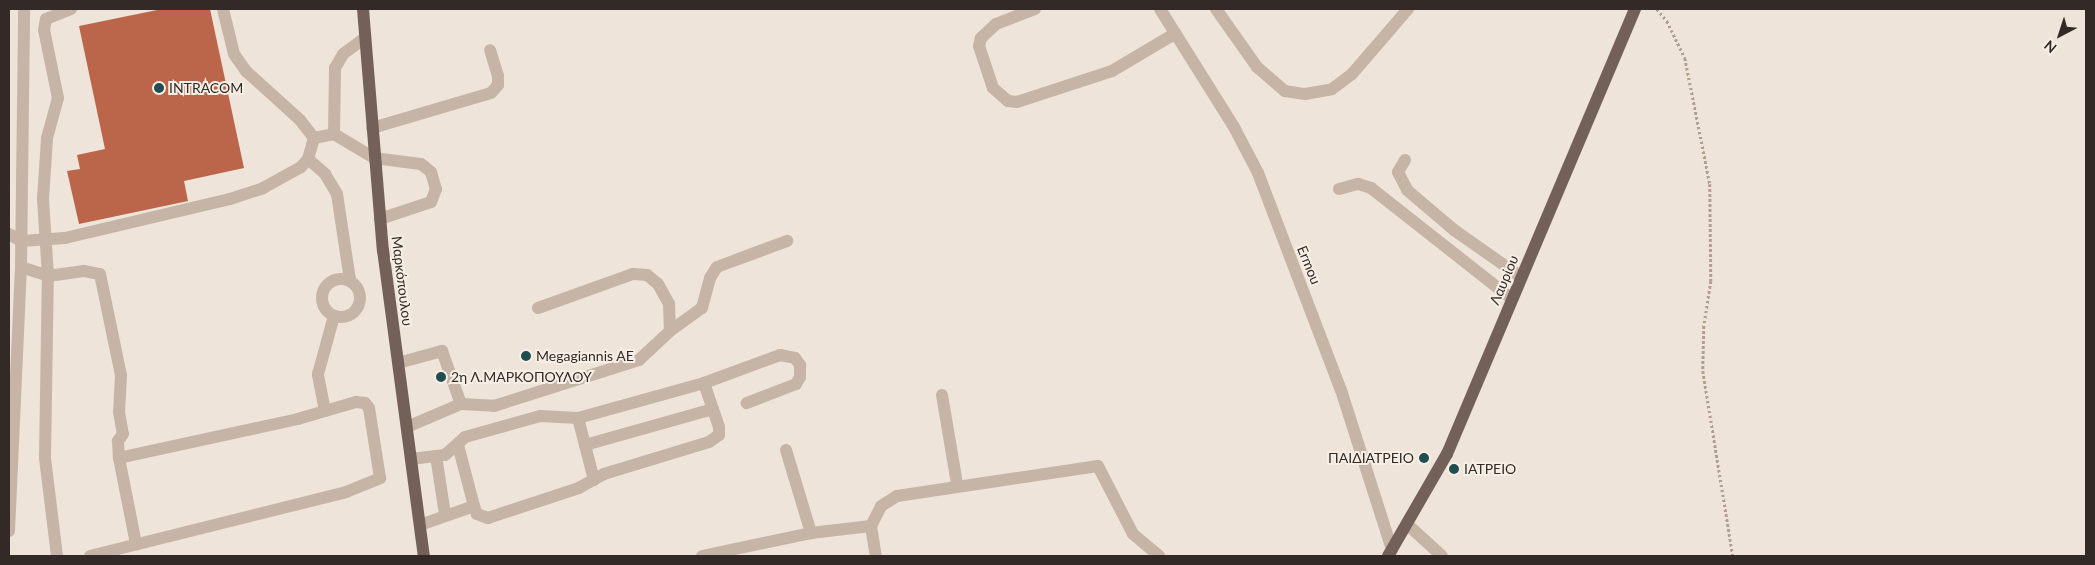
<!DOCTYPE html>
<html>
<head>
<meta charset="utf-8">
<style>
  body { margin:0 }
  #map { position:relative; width:2095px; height:565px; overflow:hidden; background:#efe4d9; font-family:Lato,sans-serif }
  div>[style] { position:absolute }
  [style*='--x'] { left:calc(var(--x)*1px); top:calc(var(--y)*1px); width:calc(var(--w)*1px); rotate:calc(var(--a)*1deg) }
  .building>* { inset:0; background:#bb654b }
  .path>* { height:2.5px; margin-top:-1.25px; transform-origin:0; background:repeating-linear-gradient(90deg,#b19e91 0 2.5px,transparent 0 5px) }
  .minor>* { height:12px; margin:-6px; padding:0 6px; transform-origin:6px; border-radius:6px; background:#c6b4a7 }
  .minor>.ring { margin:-6px; padding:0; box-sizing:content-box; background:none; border:12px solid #c6b4a7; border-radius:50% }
  .major>* { height:12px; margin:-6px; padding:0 6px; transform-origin:6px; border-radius:6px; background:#736159 }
  .dots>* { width:14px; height:14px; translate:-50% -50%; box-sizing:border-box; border:2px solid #f7efe5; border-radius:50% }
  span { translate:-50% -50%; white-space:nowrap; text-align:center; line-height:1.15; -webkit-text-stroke:4px #f7efe5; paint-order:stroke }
  .poi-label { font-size:14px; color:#332a27 }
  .left { translate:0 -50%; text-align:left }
  .right { translate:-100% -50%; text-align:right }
  .street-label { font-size:14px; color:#332a27 }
  .frame { position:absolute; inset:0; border:10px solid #332a27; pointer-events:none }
  .north { position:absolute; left:2035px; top:10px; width:50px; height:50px; -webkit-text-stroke:4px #f7efe5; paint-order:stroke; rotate:220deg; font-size:14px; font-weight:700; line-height:20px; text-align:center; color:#332a27 }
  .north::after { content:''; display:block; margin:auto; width:18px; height:22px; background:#332a27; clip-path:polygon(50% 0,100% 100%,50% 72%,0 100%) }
</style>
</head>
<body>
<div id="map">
  <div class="building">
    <i style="clip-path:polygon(162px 9px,210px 9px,244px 168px,184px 181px,188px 201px,79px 224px,67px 171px,80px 169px,77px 155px,105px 149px,79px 26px)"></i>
  </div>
  <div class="path">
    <i style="--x:1657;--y:9;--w:16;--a:50"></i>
    <i style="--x:1667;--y:21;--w:41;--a:64.1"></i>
    <i style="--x:1685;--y:58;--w:128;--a:78.8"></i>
    <i style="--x:1710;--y:184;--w:97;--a:89.4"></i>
    <i style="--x:1711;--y:281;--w:46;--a:98.8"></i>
    <i style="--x:1704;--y:326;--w:45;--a:91.3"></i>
    <i style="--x:1703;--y:371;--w:187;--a:80.8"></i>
  </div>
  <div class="minor">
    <i style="--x:223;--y:9;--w:46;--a:76.3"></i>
    <i style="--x:234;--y:54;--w:21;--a:55"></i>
    <i style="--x:246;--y:71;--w:73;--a:42.2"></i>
    <i style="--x:300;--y:120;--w:23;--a:52"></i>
    <i style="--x:1035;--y:9;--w:42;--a:159"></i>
    <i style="--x:996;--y:24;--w:21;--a:137"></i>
    <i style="--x:981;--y:38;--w:8;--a:104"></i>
    <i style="--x:979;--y:46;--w:44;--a:71.6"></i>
    <i style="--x:993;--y:88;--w:20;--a:41"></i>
    <i style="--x:1008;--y:101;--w:9;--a:6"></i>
    <i style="--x:1017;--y:102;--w:100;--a:-18.1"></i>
    <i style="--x:1112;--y:71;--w:74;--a:-30.7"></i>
    <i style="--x:1160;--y:9;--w:139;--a:57.9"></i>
    <i style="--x:1234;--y:127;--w:52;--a:62.4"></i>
    <i style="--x:1258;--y:173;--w:232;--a:69.1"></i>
    <i style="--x:1341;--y:390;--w:168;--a:72.3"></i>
    <i style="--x:1216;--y:9;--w:71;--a:54.7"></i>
    <i style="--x:1257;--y:67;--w:37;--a:41"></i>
    <i style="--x:1285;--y:91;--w:20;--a:9"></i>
    <i style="--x:1305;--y:94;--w:27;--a:-10"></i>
    <i style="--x:1332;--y:89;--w:25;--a:-37"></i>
    <i style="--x:1352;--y:74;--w:86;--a:-49.3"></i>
    <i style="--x:372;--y:128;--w:124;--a:-16.4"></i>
    <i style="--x:491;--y:93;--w:11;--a:-49"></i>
    <i style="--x:498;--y:85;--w:9;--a:-90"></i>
    <i style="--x:498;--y:76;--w:27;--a:-107"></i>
    <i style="--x:334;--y:134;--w:66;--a:-89.1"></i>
    <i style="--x:335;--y:68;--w:16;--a:-60"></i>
    <i style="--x:343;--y:54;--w:26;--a:-36"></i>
    <i style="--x:314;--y:138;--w:20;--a:-11"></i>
    <i style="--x:334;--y:134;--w:47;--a:31"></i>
    <i style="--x:374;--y:158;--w:47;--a:7.3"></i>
    <i style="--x:421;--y:164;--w:13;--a:39"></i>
    <i style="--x:431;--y:172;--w:18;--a:74"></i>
    <i style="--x:436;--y:189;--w:14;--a:111"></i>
    <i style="--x:431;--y:202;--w:54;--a:161.6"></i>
    <i style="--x:308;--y:159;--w:23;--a:41"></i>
    <i style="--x:325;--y:174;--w:23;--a:59"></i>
    <i style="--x:337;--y:194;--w:87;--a:81.4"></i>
    <i style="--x:1405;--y:160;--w:14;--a:120"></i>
    <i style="--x:1398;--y:172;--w:20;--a:63"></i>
    <i style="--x:1407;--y:190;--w:62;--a:40.4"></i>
    <i style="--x:1454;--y:230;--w:82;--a:35"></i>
    <i style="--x:1339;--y:189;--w:20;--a:-15"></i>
    <i style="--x:1358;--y:184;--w:14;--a:17"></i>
    <i style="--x:1371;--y:188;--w:179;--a:38.2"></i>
    <i style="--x:9;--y:234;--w:14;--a:30"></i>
    <i style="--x:21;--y:241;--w:44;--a:-3.9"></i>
    <i style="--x:65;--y:238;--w:170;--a:-13.3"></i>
    <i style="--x:230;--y:199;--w:35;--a:-18"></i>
    <i style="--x:263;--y:188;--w:43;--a:-28.9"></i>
    <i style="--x:301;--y:167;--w:11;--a:-49"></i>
    <i style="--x:308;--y:159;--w:22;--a:-74"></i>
    <i style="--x:21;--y:267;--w:28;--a:18"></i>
    <i style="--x:48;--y:276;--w:36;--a:-8"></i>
    <i style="--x:84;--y:271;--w:16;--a:11"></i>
    <i style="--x:100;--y:274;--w:103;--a:78.3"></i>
    <i style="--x:121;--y:375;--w:37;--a:93"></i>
    <i style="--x:119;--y:412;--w:22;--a:80"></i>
    <i style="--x:123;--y:434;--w:9;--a:126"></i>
    <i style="--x:118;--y:441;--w:17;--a:87"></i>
    <i style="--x:119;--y:458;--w:88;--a:78.8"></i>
    <i class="ring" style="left:322px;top:279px;width:26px;height:26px"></i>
    <i style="--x:538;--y:308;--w:101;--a:-19.7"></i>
    <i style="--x:633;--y:274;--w:14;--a:4"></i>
    <i style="--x:647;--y:275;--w:14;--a:39"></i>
    <i style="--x:658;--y:284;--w:23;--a:61"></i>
    <i style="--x:669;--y:304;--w:27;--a:88"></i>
    <i style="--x:398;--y:363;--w:46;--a:-15.3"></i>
    <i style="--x:442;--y:351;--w:56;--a:70.3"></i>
    <i style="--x:704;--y:383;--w:81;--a:-20.2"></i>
    <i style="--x:780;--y:355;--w:15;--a:11"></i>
    <i style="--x:795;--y:358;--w:9;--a:54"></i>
    <i style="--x:800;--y:365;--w:12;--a:90"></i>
    <i style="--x:800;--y:377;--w:8;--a:120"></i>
    <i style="--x:796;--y:384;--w:53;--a:158.8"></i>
    <i style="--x:942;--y:395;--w:90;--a:80.4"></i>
    <i style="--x:325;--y:411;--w:38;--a:-101"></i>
    <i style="--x:318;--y:374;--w:60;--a:-74.6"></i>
    <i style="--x:578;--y:418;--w:64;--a:75.5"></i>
    <i style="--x:407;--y:427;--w:59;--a:-23.1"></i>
    <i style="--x:461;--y:404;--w:33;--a:3"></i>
    <i style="--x:494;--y:406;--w:152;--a:-17.6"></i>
    <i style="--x:639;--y:360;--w:42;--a:-43.1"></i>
    <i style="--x:670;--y:331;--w:39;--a:-36"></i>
    <i style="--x:702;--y:308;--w:31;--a:-75"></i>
    <i style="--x:710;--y:278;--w:13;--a:-58"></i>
    <i style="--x:717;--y:267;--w:75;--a:-20.4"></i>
    <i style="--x:458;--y:445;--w:63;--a:75.3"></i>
    <i style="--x:585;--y:445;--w:133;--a:-15.7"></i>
    <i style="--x:786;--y:450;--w:87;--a:73.2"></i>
    <i style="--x:436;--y:456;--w:59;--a:81.2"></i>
    <i style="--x:411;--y:459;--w:34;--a:-7"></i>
    <i style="--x:445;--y:455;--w:27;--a:-42"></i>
    <i style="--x:465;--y:437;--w:78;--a:-15.6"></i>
    <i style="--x:540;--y:416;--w:38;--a:3"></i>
    <i style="--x:578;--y:418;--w:131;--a:-15.5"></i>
    <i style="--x:704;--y:383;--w:46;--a:71.2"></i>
    <i style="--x:719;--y:427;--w:8;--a:90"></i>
    <i style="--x:719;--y:435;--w:12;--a:145"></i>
    <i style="--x:709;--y:442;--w:110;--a:163.1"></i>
    <i style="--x:604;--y:474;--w:29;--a:151"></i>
    <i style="--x:579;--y:488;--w:96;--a:161.8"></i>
    <i style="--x:488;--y:518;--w:12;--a:-160"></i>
    <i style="--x:477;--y:514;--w:9;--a:-111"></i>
    <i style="--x:474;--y:506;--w:57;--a:160.6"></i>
    <i style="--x:1408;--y:525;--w:46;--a:42.4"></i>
    <i style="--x:871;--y:526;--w:22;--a:-63"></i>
    <i style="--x:881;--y:506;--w:19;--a:-32"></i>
    <i style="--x:897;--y:496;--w:203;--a:-8.5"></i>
    <i style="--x:1098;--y:466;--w:76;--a:62.8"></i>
    <i style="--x:1133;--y:534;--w:34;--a:40"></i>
    <i style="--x:9;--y:531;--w:264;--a:-87.4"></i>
    <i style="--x:21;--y:267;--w:258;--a:-89.3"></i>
    <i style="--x:57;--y:556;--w:99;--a:-97"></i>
    <i style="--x:45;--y:458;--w:182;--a:-89.1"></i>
    <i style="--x:48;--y:276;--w:77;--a:-93.7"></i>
    <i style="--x:43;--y:199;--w:61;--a:-86.2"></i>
    <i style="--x:47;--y:138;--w:41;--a:-74.6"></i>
    <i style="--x:58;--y:98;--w:69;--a:-101.6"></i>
    <i style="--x:44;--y:30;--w:11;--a:-80"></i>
    <i style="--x:46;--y:19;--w:27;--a:-22"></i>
    <i style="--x:90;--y:556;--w:264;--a:-14"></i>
    <i style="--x:346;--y:492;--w:37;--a:-22"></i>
    <i style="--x:380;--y:478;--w:71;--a:-98.9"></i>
    <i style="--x:369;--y:408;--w:6;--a:-129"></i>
    <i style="--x:365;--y:403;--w:9;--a:-174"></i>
    <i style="--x:356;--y:402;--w:60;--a:163.7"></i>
    <i style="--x:298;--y:419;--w:183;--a:167.7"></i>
    <i style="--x:702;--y:556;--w:111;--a:-11.9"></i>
    <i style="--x:811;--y:533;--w:60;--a:-6.7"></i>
    <i style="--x:871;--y:526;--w:30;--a:81"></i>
  </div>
  <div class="major">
    <i style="--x:363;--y:9;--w:242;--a:85.3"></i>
    <i style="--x:383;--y:250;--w:309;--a:82.4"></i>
    <i style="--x:1388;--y:556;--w:118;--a:-60"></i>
    <i style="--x:1447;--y:454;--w:483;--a:-67.1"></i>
  </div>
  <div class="dots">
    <i style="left:159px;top:88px;background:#204e50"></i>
    <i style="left:526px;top:356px;background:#204e50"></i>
    <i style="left:441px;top:377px;background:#204e50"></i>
    <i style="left:1424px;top:458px;background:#204e50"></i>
    <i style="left:1454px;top:469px;background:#204e50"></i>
  </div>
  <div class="poi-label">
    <span class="left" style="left:169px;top:88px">INTRACOM</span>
    <span class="left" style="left:536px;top:356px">Megagiannis AE</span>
    <span class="left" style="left:451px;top:377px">2η Λ.ΜΑΡΚΟΠΟΥΛΟΥ</span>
    <span class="right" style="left:1414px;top:458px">ΠΑΙΔΙΑΤΡΕΙΟ</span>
    <span class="left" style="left:1464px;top:469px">ΙΑΤΡΕΙΟ</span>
  </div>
  <div class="street-label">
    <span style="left:1309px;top:265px;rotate:68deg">Ermou</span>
    <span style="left:1504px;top:280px;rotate:-67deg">Λαυρίου</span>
    <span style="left:402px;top:281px;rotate:83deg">Μαρκόπουλου</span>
  </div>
  <div class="frame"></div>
  <div class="north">N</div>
</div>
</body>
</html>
